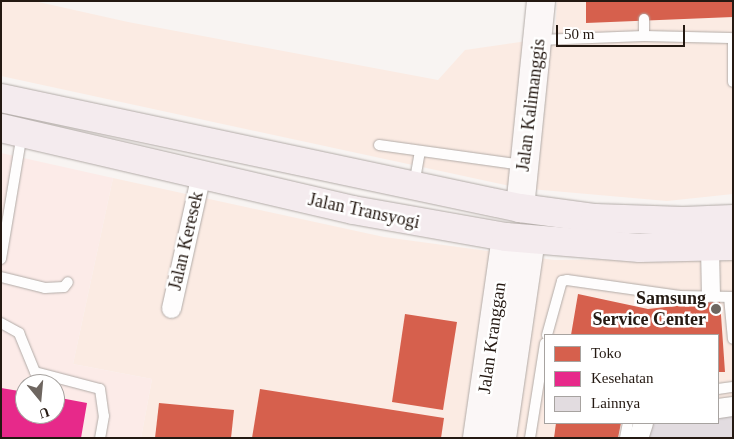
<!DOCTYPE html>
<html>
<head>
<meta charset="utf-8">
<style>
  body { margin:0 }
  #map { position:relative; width:734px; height:439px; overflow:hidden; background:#f8f4f2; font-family:Georgia,serif }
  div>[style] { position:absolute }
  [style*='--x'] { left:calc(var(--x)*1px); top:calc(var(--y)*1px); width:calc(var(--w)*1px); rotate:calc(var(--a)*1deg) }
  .built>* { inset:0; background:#fbebe3 }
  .medical>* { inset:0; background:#fcebe8 }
  .shops>* { inset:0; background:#d6604d }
  .health>* { inset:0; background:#e7298a }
  .building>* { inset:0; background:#e2dce0 }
  .roads { filter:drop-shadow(0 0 1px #b2aba7) drop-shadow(0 0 1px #b2aba7) }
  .service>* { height:10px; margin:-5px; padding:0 5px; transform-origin:5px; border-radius:5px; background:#fefdfd }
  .minor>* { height:19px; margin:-9.5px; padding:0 9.5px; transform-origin:9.5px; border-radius:9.5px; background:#fefdfd }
  .secondary>* { height:28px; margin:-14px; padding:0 14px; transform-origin:14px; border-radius:14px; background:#fbf7f7 }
  .trunk>* { height:28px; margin:-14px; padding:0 14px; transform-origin:14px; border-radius:14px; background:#f4ebee }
  .dots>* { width:14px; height:14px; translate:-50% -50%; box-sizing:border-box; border:2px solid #fff; border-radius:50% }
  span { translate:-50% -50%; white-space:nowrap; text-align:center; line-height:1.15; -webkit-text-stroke:5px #fff; paint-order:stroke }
  .street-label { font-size:18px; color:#241912 }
  .poi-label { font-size:18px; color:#241912; font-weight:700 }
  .right { translate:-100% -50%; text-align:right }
  .frame { position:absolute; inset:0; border:2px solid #241912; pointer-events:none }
  .legend { position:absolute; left:544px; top:334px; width:175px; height:90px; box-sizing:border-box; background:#fff; border:1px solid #a7a3a0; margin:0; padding:6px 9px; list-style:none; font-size:15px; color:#241912 }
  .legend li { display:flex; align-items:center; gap:10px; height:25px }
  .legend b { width:25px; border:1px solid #a7a3a0 }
  .north { position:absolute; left:15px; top:374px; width:50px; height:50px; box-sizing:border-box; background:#fff; border:1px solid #a7a3a0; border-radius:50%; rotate:163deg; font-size:14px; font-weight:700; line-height:20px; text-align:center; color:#241912 }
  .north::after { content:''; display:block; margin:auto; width:18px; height:22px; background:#6e6660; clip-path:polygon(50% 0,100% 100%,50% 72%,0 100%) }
  .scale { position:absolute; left:556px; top:25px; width:129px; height:22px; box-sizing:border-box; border:2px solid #241912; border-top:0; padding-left:6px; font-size:15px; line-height:18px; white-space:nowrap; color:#241912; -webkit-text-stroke:4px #fff; paint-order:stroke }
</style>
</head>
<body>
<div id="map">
  <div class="built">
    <i style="clip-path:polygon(2px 1px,34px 1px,128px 22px,438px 80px,465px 50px,555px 37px,557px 1px,733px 1px,733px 194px,667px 201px,519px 188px,1px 76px)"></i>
    <i style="clip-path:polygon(113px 178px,384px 237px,554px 260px,733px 258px,733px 404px,718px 405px,718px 335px,545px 335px,545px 423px,634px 423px,632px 438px,141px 438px,152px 379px,73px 364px)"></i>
  </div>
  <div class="medical">
    <i style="clip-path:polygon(evenodd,1px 153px,113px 178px,73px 364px,152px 379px,141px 438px,1px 438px,1px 153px,25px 384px,55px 384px,55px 414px,25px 414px,25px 384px)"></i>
  </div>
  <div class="shops">
    <i style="clip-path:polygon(586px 1px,733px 1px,733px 17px,586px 23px)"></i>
    <i style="clip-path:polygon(578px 294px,648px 309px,720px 301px,725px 372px,718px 372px,718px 335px,571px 335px)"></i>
    <i style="clip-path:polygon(405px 314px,457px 322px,443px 410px,392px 402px)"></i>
    <i style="clip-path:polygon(260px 389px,444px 418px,441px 438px,252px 438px)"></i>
    <i style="clip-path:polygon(159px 403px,234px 410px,231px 438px,155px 438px)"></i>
    <i style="clip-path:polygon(556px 423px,621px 423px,618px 438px,554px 438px)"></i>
  </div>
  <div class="health">
    <i style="clip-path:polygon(1px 388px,25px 392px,25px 414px,55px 414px,55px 397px,87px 403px,81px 438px,1px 438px)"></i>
  </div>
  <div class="building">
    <i style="clip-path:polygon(733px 414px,733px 438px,648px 438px,650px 424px,718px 423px,718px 416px)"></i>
  </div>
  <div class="roads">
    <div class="service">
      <i style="--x:644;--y:36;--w:17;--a:-90"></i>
      <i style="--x:733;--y:38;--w:44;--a:90"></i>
      <i style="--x:539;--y:40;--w:105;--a:-2.2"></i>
      <i style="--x:644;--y:36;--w:86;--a:1.3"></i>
      <i style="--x:379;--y:145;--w:145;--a:7.9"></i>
      <i style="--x:414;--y:185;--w:34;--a:-80"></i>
      <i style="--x:706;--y:248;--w:49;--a:88.8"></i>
      <i style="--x:714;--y:248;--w:49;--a:88.8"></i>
      <i style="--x:1;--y:259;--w:127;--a:-80.5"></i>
      <i style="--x:1;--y:277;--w:45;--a:14"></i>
      <i style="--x:45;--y:288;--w:19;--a:-3"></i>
      <i style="--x:64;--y:287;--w:6;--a:-51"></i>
      <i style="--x:729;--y:297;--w:42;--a:84.6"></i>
      <i style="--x:1;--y:323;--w:21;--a:29"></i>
      <i style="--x:19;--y:333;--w:42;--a:67.7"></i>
      <i style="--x:35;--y:372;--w:67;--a:14.7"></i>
      <i style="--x:100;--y:389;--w:27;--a:82"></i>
      <i style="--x:104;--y:416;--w:22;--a:100"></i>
      <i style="--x:547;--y:335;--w:56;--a:-74.5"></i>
      <i style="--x:562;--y:281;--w:5;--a:-11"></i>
      <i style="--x:567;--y:280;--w:114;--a:8.1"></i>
      <i style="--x:680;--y:296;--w:53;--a:1.1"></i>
      <i style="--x:718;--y:389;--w:15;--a:-8"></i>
      <i style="--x:530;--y:438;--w:96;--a:-81"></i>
      <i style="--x:625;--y:438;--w:15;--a:-79"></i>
    </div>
    <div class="minor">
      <i style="--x:171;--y:308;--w:137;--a:-77.4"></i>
      <i style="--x:718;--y:408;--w:15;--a:-8"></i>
      <i style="--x:638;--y:438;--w:16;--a:-72"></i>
    </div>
    <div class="secondary">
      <i style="--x:520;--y:208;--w:208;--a:-84.2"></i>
      <i style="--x:477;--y:438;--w:203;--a:-81.8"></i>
      <i style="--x:502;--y:438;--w:200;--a:-81.7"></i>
    </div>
    <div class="trunk">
      <i style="--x:1;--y:98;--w:531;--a:11.97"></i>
      <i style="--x:520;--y:208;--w:76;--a:7.6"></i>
      <i style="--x:595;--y:218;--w:88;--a:2"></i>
      <i style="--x:683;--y:221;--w:50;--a:-2.3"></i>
      <i style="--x:1;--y:128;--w:361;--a:13.1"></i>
      <i style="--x:353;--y:210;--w:155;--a:10"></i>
      <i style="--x:506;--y:237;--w:134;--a:4.7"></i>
      <i style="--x:640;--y:248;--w:93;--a:-1.2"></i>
    </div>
  </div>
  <div class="dots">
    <i style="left:716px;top:309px;background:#6e6660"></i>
  </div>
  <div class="street-label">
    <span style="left:531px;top:105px;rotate:-83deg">Jalan Kalimanggis</span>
    <span style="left:364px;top:211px;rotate:12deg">Jalan Transyogi</span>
    <span style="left:186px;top:241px;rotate:-77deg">Jalan Keresek</span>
    <span style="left:492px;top:338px;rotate:-82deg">Jalan Kranggan</span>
  </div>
  <div class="poi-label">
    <span class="right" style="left:706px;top:309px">Samsung<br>Service Center</span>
  </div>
  <div class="frame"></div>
  <ul class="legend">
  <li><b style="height:14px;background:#d6604d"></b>Toko</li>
  <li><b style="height:14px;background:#e7298a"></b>Kesehatan</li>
  <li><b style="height:14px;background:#e2dce0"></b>Lainnya</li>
  </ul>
  <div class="north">U</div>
  <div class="scale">50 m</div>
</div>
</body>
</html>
